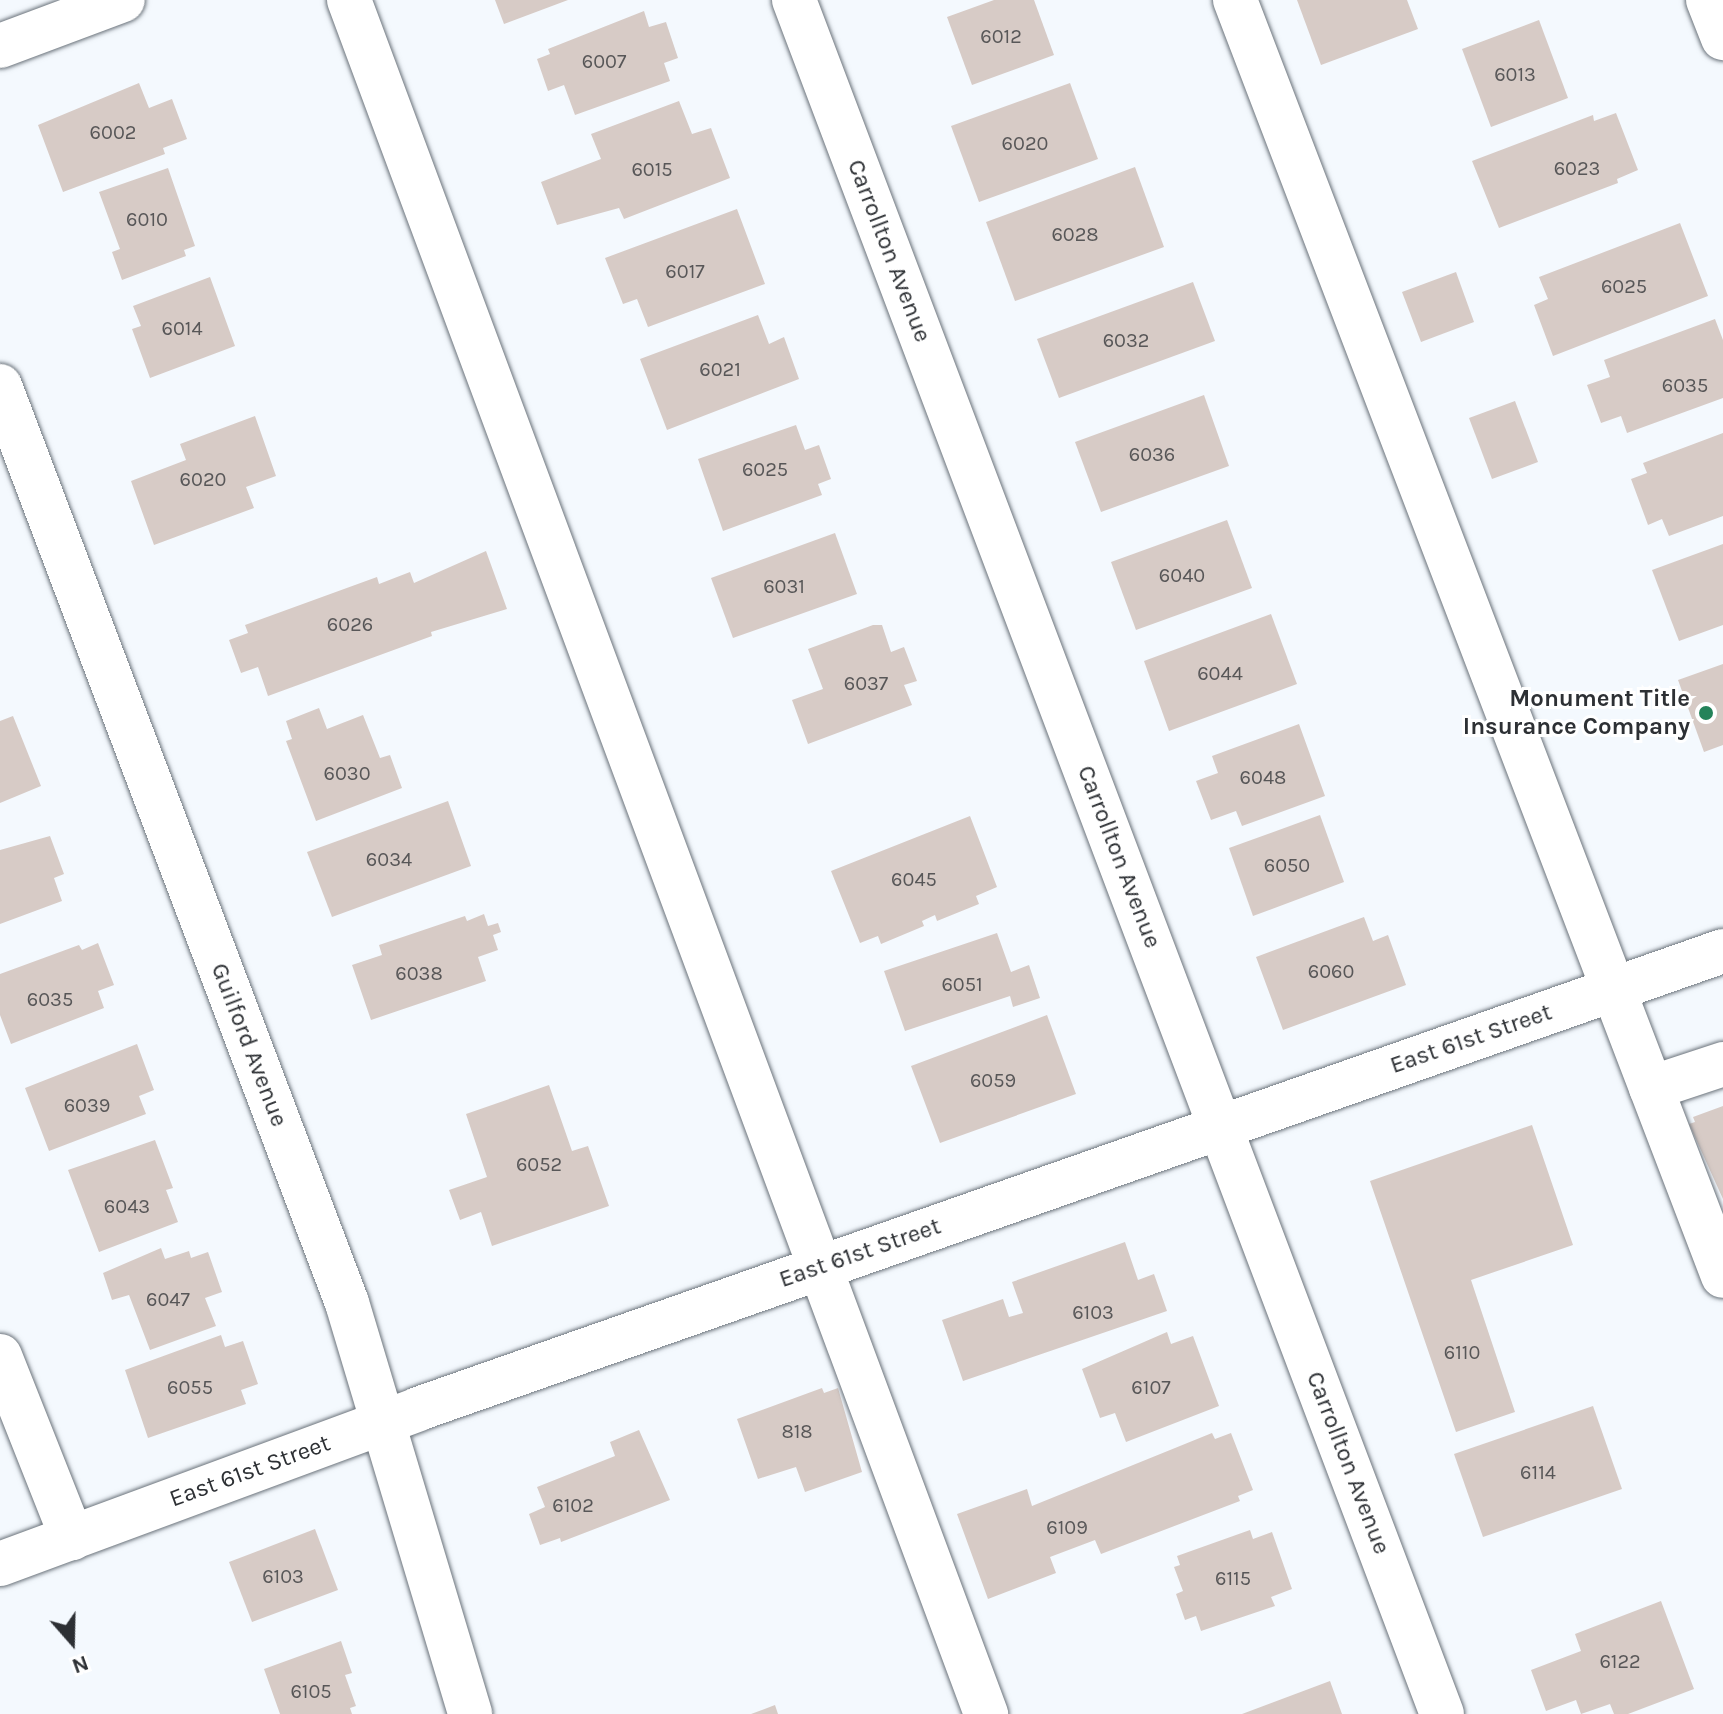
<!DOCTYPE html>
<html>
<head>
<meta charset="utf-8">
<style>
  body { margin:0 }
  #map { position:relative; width:1723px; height:1714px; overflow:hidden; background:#f4f9fe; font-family:Karla,sans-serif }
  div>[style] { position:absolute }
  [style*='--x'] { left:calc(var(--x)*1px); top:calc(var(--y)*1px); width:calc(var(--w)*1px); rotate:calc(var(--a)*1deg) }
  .building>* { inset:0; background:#d7cbc6 }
  .roads { filter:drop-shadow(0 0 2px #6b737b) drop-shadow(0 0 2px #6b737b) }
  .minor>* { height:44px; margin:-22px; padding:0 22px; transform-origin:22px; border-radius:22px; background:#fff }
  .major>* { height:44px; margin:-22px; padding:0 22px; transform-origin:22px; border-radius:22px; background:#fff }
  .dots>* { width:22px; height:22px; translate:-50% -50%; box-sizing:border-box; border:4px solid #fff; border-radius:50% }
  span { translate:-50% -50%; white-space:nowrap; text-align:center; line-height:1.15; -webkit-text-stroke:6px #fff; paint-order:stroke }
  .number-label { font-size:20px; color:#585758 }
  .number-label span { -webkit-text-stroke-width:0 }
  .street-label { font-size:24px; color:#2d3034 }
  .poi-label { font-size:24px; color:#2d3034; font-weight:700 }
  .right { translate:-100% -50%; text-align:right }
  .north { position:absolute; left:32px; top:1602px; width:80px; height:80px; -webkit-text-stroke:6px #fff; paint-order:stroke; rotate:160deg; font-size:22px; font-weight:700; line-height:32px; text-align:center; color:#2d3034 }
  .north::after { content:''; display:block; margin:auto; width:28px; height:36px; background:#2d3034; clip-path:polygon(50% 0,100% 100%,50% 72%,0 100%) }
</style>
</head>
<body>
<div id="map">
  <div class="building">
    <i style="clip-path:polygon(495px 0,568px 0,504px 24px)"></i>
    <i style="clip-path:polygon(994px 0,1034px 0,1054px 55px,972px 85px,947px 17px)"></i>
    <i style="clip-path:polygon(1297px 0,1407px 0,1418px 29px,1321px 65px)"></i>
    <i style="clip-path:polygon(644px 11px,649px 27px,666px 22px,678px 58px,664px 63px,670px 81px,575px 115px,564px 85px,548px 91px,537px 59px,550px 54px,548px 49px)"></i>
    <i style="clip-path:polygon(1539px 20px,1568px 98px,1491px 127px,1462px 49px)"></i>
    <i style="clip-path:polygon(139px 83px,149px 108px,172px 99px,187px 139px,163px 148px,165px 154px,63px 192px,38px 125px)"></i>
    <i style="clip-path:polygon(1070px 83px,1098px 159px,979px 202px,951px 126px)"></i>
    <i style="clip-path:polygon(679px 101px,692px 134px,711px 128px,730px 178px,624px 219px,619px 208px,557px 225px,541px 182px,601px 159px,591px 134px)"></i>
    <i style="clip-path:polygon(1616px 113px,1638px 170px,1617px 179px,1618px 183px,1499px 228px,1472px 161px,1593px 115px,1594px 121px)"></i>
    <i style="clip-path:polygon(1135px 167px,1164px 247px,1015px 301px,986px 222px)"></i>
    <i style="clip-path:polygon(168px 168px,195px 246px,184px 250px,186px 256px,122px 280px,112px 252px,120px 249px,99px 192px)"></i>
    <i style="clip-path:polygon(737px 209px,765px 284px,648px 327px,637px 299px,623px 304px,605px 258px)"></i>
    <i style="clip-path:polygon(1680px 223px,1708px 296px,1553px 356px,1534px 305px,1548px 299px,1539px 277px)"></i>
    <i style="clip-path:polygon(1456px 272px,1474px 322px,1421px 342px,1402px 292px)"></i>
    <i style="clip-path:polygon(210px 277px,235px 346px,150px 378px,132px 329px,141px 326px,133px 306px)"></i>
    <i style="clip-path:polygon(1193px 282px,1215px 341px,1059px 398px,1037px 339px)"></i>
    <i style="clip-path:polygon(758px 315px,769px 344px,784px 337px,799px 379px,667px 430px,640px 359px)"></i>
    <i style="clip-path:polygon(1715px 319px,1723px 340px,1723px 398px,1627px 433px,1621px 416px,1601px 423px,1587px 385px,1610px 377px,1604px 360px)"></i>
    <i style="clip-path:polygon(1204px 395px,1229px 466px,1101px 512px,1075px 442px)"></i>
    <i style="clip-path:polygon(1515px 401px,1538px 462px,1492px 479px,1469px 418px)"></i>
    <i style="clip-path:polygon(255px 416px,276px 476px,246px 487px,254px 508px,154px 545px,131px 481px,186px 460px,180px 444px)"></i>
    <i style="clip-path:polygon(796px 425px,805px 450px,819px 445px,831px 479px,818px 484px,822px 495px,723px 531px,698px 459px)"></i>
    <i style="clip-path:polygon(1723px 433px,1723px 516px,1669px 536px,1662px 519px,1648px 525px,1631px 479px,1647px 473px,1643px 463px)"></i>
    <i style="clip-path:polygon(1227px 520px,1252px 588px,1136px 630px,1111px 562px)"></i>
    <i style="clip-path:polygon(835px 533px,857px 594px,733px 638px,711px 578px)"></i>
    <i style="clip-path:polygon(1723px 544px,1723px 625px,1679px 641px,1652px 570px)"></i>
    <i style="clip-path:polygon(486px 551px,507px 609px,431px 632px,432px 636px,268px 696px,258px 667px,241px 673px,229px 640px,248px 633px,245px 625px,377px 577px,379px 584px,410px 572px,414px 583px)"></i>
    <i style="clip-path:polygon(1271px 614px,1297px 684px,1169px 731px,1144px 661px)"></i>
    <i style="clip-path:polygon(873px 625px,882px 625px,891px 652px,904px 647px,917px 681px,904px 685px,912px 705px,808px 744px,792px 700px,823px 689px,808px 649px)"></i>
    <i style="clip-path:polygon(1723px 664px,1723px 745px,1704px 752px,1678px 680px)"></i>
    <i style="clip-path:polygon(319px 708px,327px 729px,363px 715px,380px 758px,390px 755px,402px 788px,316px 821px,286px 741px,292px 739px,286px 721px)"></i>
    <i style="clip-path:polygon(13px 716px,41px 786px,0 803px,0 721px)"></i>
    <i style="clip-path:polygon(1299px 724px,1325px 796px,1242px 826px,1236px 811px,1211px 820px,1196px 781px,1218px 773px,1212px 756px)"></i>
    <i style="clip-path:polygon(448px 801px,471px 866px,332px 917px,307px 852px)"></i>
    <i style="clip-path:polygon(1320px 815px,1344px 882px,1253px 916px,1229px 848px)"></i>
    <i style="clip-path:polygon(970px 816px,997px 887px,976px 896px,979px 904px,937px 921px,935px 915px,922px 921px,924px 926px,881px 944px,878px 936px,860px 943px,831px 871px)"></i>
    <i style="clip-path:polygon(50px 836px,64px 874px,54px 878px,62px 901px,0 924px,0 850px)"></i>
    <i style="clip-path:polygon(484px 914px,488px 926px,498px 923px,501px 932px,493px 935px,498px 950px,478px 957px,486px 981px,371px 1020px,352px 965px,382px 955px,379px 945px,465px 916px,467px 921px)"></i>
    <i style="clip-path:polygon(1364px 917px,1373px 941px,1388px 935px,1406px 985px,1283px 1030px,1256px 957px)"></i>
    <i style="clip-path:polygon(997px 933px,1011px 972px,1029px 965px,1040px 998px,1013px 1007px,1010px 996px,905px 1031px,884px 971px)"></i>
    <i style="clip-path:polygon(98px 943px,114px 985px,98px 991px,104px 1008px,11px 1044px,0 1015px,0 974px,79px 945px,82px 950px)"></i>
    <i style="clip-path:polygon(1047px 1015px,1076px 1094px,940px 1143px,911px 1066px)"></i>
    <i style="clip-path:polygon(137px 1044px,154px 1090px,139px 1096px,146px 1114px,49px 1151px,25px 1088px)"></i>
    <i style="clip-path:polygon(549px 1085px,572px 1151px,588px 1146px,609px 1206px,492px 1246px,481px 1212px,460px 1220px,449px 1190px,487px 1177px,466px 1114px)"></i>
    <i style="clip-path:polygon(1723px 1106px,1723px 1199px,1689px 1124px,1695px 1122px,1693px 1117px)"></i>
    <i style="clip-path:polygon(1532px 1125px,1573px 1245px,1471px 1280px,1515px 1412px,1456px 1432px,1370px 1181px)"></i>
    <i style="clip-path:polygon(155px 1140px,173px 1188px,166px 1190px,178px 1222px,99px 1252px,68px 1170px)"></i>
    <i style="clip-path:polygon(1125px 1242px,1138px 1280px,1154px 1274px,1167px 1311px,963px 1381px,942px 1320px,1003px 1299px,1009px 1317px,1023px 1313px,1012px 1282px)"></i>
    <i style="clip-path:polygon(161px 1248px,165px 1259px,189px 1251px,191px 1258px,208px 1252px,222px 1292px,205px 1298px,216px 1326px,150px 1350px,129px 1295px,112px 1300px,103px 1273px)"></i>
    <i style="clip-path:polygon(1167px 1332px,1171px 1344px,1193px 1336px,1219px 1406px,1126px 1442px,1115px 1413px,1100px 1418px,1082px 1369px)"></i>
    <i style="clip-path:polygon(221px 1335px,225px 1347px,243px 1341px,258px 1384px,241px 1390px,246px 1404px,148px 1438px,125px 1370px)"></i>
    <i style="clip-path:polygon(822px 1388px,824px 1393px,838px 1388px,862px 1472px,805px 1492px,796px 1467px,758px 1479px,737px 1419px)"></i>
    <i style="clip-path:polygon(1593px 1406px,1622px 1489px,1483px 1537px,1454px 1454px)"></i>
    <i style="clip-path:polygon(639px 1430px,670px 1500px,561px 1542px,560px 1538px,540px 1545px,529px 1514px,545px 1507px,537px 1487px,615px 1456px,610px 1442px)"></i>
    <i style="clip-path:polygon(1212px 1433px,1215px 1439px,1231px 1433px,1253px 1490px,1238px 1496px,1240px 1501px,1101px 1554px,1095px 1540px,1050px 1557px,1056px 1573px,988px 1599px,957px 1514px,1027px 1489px,1032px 1506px)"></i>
    <i style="clip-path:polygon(315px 1529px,338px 1590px,252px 1622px,229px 1562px)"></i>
    <i style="clip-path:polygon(1250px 1530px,1253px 1539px,1272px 1532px,1292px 1589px,1271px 1597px,1275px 1606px,1201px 1631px,1196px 1616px,1185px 1620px,1176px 1594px,1183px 1591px,1174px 1567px,1180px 1565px,1177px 1556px)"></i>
    <i style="clip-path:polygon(1661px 1601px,1694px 1689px,1628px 1714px,1614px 1714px,1610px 1704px,1581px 1714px,1576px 1700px,1546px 1711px,1531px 1670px,1581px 1651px,1575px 1634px)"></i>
    <i style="clip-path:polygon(341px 1641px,352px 1673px,345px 1675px,356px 1706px,350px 1708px,352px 1714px,280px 1714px,264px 1669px)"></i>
    <i style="clip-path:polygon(1330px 1681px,1342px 1714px,1242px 1714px)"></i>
    <i style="clip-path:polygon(775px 1705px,778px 1714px,751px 1714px)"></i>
  </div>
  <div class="roads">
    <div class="minor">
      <i style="--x:349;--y:0;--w:1829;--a:69.61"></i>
      <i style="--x:794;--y:0;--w:1832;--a:69.29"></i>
      <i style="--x:1235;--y:0;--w:1366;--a:69.07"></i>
      <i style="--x:0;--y:46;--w:131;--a:-20.5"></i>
      <i style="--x:0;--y:386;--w:980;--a:69.27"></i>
      <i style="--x:347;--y:1303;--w:429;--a:73.3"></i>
      <i style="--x:1651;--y:1088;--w:76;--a:-18.4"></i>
      <i style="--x:0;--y:1356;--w:196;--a:68.4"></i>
      <i style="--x:0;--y:1564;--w:446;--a:-20.3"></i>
      <i style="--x:418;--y:1409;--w:1383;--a:-19.34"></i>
    </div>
    <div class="major">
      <i style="--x:1708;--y:0;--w:41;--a:68.5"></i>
    </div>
  </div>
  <div class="dots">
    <i style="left:1706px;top:713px;background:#24835a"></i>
  </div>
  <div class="number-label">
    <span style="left:1001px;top:36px">6012</span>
    <span style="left:604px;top:61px">6007</span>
    <span style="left:1515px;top:74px">6013</span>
    <span style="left:113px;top:132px">6002</span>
    <span style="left:1025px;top:143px">6020</span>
    <span style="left:1577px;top:168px">6023</span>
    <span style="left:652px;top:169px">6015</span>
    <span style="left:147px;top:219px">6010</span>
    <span style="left:1075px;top:234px">6028</span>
    <span style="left:685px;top:271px">6017</span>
    <span style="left:1624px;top:286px">6025</span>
    <span style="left:182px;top:328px">6014</span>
    <span style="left:1126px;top:340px">6032</span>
    <span style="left:720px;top:369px">6021</span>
    <span style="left:1685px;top:385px">6035</span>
    <span style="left:1152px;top:454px">6036</span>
    <span style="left:765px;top:469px">6025</span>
    <span style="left:203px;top:479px">6020</span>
    <span style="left:1182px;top:575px">6040</span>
    <span style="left:784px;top:586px">6031</span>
    <span style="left:350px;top:624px">6026</span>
    <span style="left:1220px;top:673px">6044</span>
    <span style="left:866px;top:683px">6037</span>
    <span style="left:347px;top:773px">6030</span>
    <span style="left:1263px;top:777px">6048</span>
    <span style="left:389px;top:859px">6034</span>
    <span style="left:1287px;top:865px">6050</span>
    <span style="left:914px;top:879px">6045</span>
    <span style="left:1331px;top:971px">6060</span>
    <span style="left:419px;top:973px">6038</span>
    <span style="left:962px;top:984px">6051</span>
    <span style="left:50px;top:999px">6035</span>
    <span style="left:993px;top:1080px">6059</span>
    <span style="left:87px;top:1105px">6039</span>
    <span style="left:539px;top:1164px">6052</span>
    <span style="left:127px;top:1206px">6043</span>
    <span style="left:168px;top:1299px">6047</span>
    <span style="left:1093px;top:1312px">6103</span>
    <span style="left:1462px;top:1352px">6110</span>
    <span style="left:190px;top:1387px">6055</span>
    <span style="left:1151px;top:1387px">6107</span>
    <span style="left:797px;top:1431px">818</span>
    <span style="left:1538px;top:1472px">6114</span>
    <span style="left:573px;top:1505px">6102</span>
    <span style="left:1067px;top:1527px">6109</span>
    <span style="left:283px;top:1576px">6103</span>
    <span style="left:1233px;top:1578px">6115</span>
    <span style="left:1620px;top:1661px">6122</span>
    <span style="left:311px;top:1691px">6105</span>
  </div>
  <div class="street-label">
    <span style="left:889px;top:251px;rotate:69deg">Carrollton Avenue</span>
    <span style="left:1119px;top:857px;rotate:69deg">Carrollton Avenue</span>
    <span style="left:1471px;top:1039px;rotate:-19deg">East 61st Street</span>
    <span style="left:249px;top:1045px;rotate:69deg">Guilford Avenue</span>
    <span style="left:860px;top:1253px;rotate:-19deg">East 61st Street</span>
    <span style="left:1348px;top:1463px;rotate:69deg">Carrollton Avenue</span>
    <span style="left:250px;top:1471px;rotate:-20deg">East 61st Street</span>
  </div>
  <div class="poi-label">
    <span class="right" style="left:1690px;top:713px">Monument Title<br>Insurance Company</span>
  </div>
  <div class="north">N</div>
</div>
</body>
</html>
